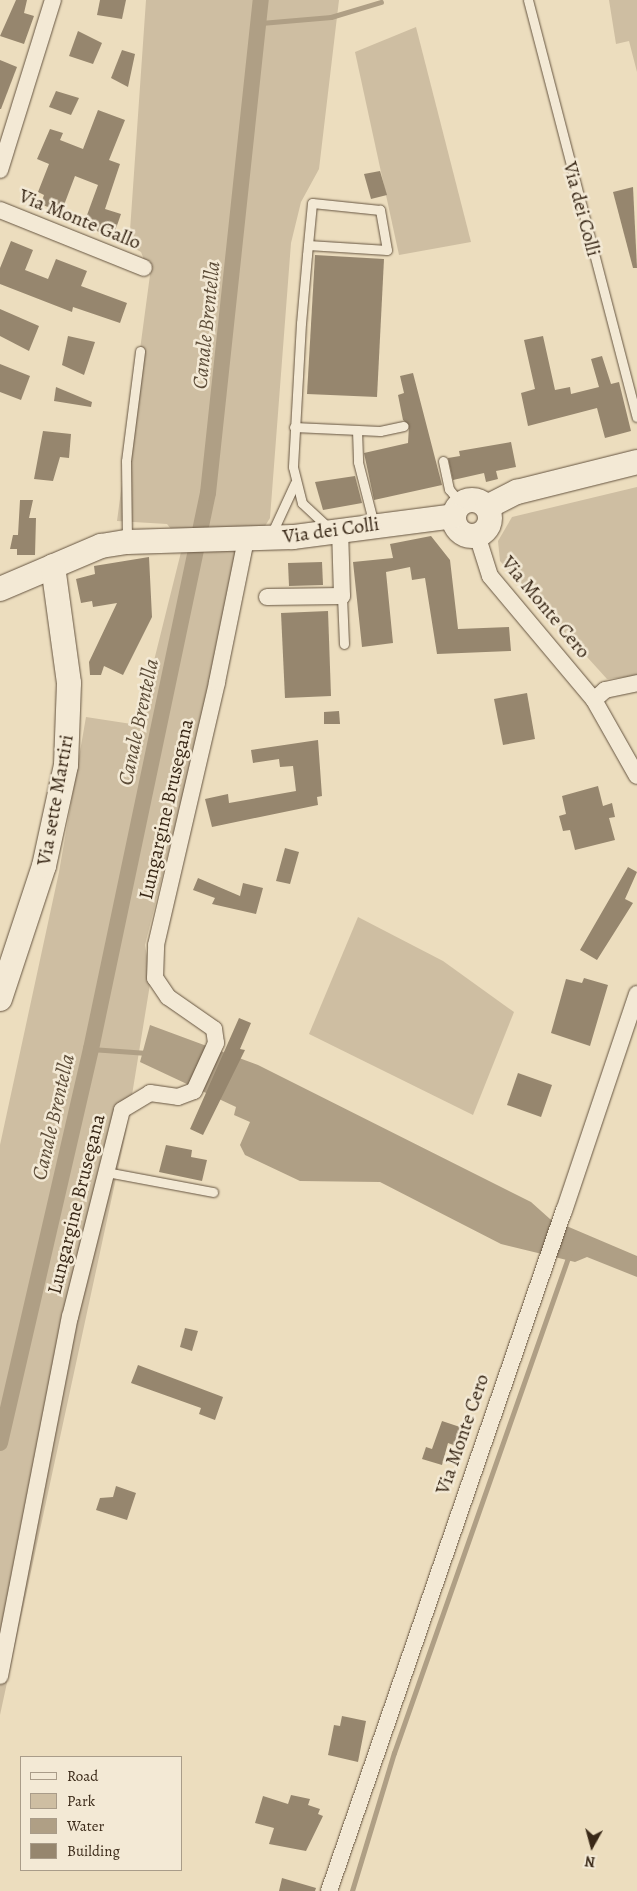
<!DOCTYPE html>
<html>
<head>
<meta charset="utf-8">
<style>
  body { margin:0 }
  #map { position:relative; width:637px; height:1891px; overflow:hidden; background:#ecddbe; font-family:Alegreya,serif }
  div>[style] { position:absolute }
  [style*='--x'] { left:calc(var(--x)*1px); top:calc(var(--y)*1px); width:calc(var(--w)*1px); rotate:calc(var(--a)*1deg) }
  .green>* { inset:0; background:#cebea2 }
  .water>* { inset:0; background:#af9f85 }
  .stream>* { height:4.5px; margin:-2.25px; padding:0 2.25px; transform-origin:2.25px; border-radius:2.25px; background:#af9f85 }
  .canal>* { height:16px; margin:-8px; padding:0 8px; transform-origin:8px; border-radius:8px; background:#af9f85 }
  .building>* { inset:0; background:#96866e }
  .roads { filter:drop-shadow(0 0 1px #665541) drop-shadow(0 0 1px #665541) }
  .service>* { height:9px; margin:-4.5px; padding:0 4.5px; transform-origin:4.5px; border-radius:4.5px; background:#f3e9d5 }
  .minor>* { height:16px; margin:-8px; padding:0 8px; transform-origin:8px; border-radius:8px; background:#f3e9d5 }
  .secondary>* { height:24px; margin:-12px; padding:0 12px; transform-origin:12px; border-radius:12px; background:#f3e9d5 }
  .secondary>.ring { margin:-12px; padding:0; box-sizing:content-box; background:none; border:24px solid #f3e9d5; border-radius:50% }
  span { translate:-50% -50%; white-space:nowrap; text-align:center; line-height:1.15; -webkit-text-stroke:5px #f3e9d5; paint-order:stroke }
  .street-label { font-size:20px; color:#392817 }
  .water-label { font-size:21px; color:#5c4c38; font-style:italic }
  .legend { position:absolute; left:20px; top:1756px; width:162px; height:115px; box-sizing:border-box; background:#f3e9d5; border:1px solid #a99c89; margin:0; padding:6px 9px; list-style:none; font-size:15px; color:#392817 }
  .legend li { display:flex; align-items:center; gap:10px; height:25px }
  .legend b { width:25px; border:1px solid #a99c89 }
  .north { position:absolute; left:567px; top:1821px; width:50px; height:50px; -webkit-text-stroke:4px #f3e9d5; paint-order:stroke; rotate:187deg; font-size:14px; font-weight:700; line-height:20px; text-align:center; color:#392817 }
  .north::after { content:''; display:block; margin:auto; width:18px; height:22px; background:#392817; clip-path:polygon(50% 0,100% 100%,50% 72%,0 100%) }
</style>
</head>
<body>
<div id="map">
  <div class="green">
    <i style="clip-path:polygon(146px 0,339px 0,319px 169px,301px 202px,291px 243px,270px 518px,255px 542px,199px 731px,145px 945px,151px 978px,126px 1132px,0 1715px,0 1145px,59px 872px,86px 717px,138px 725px,183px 544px,167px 524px,117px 521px,150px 275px,141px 252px,129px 245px)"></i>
    <i style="clip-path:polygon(609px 0,637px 0,637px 72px,629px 41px,616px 44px)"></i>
    <i style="clip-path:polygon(416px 27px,471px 242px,399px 255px,355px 52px)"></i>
    <i style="clip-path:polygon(637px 487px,637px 676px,607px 679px,500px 561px,498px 541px,512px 517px)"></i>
    <i style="clip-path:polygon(358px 917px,443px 961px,514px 1012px,473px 1115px,309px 1034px)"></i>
  </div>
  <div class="water">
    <i style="clip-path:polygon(150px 1025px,258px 1065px,531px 1202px,550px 1219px,637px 1256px,637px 1277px,587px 1257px,575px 1262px,501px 1244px,380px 1182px,300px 1181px,245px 1155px,240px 1145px,250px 1122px,234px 1115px,236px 1107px,140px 1062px)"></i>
  </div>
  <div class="stream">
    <i style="--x:261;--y:23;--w:70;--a:-4.9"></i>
    <i style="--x:331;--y:17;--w:52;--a:-16.7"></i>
    <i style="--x:91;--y:1049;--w:56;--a:4.1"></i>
    <i style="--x:352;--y:1891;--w:144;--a:-73.1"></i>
    <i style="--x:394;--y:1753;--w:528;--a:-70.64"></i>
  </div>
  <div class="canal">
    <i style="--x:0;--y:1443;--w:404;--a:-77"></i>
    <i style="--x:91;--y:1049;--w:568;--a:-78.12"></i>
    <i style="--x:208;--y:493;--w:496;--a:-83.9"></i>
  </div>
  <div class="building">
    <i style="clip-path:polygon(16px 0,27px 0,24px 13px,34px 16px,24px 44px,0 36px)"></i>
    <i style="clip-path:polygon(100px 0,126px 0,122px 19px,97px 15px)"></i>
    <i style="clip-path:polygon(78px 31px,102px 43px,93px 64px,69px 56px)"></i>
    <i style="clip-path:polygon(122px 50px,135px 54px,128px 87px,111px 78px)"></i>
    <i style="clip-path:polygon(0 60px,17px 67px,1px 109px,0 109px)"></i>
    <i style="clip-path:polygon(56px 91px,79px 98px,71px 115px,49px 107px)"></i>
    <i style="clip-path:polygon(98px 110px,125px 120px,109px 160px,120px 164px,105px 209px,121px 214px,113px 237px,83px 226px,98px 185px,75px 176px,61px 213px,41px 204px,44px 195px,38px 192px,49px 164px,37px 159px,50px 129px,63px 133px,60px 140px,83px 149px)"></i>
    <i style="clip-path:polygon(380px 171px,387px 195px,371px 199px,364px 174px)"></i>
    <i style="clip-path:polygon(633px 187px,637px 268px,633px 268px,613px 192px)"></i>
    <i style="clip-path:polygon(11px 241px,33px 250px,25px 270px,48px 279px,56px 259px,87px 271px,81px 286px,127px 303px,120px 323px,73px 307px,72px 312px,0 284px,0 268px)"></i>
    <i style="clip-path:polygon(315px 255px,384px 259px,377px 397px,307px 394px)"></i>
    <i style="clip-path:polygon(0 309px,39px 326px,29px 351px,0 336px)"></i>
    <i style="clip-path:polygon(68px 336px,95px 342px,84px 375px,62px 365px)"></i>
    <i style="clip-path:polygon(543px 336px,555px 390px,570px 387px,571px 394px,599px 387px,591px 359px,602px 356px,611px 384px,619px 382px,631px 431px,605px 438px,597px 408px,528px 426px,521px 393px,535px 389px,524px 340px)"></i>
    <i style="clip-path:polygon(0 364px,30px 376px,21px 400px,0 392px)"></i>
    <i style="clip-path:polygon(413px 373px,442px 485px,374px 500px,364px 453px,408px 443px,409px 425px,403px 420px,398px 395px,404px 393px,400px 376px)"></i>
    <i style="clip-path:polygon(56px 387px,92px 402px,91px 407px,54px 401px)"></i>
    <i style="clip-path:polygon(43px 431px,71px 434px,69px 458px,60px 457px,53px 481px,34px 479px)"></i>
    <i style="clip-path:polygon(511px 442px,516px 467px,496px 471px,498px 479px,486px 482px,484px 473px,453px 480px,448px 458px,460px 456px,459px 451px)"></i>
    <i style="clip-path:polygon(355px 476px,362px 503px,323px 510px,315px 482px)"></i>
    <i style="clip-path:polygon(20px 500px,33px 500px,29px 518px,36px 518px,35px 555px,17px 555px,17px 549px,10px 549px,13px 535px,18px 535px)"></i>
    <i style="clip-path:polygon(431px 536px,450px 560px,458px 629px,509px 627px,511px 651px,437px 654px,425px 578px,412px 580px,410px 567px,386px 572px,393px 643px,362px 647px,353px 562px,393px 558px,390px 544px)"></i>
    <i style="clip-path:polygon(149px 557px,152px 617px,123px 675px,104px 666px,101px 675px,90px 675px,89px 662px,117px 603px,93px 607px,92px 601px,81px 603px,76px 579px,95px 574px,94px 566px)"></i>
    <i style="clip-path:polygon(322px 562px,323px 585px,289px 586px,288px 563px)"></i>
    <i style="clip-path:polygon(328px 611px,331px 696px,285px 698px,281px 613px)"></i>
    <i style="clip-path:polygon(527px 693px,535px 739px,503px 745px,494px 699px)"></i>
    <i style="clip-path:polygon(339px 711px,340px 724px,324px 724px,324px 712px)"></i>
    <i style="clip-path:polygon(318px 740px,322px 796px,317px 797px,318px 805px,212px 827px,205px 799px,228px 794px,229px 803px,296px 791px,293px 766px,280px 767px,279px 759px,253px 763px,251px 750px)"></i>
    <i style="clip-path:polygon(598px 786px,603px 806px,612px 803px,615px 817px,609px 818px,615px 840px,575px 850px,570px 830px,563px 831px,559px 816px,566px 814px,562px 796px)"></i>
    <i style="clip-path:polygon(285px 848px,299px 852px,290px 884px,276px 881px)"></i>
    <i style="clip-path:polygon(628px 867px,637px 872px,625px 899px,633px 903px,597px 960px,580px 950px)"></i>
    <i style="clip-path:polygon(198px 878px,240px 896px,243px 883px,263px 888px,256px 914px,212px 904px,215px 898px,193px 890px)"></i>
    <i style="clip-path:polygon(584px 978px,608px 985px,590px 1046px,551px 1033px,566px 979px,582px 983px)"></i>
    <i style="clip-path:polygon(239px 1018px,251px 1023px,240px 1049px,245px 1050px,203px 1135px,190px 1129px)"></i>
    <i style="clip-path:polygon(518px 1073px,552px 1085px,541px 1117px,507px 1105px)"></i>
    <i style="clip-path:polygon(166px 1145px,192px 1150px,191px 1157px,207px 1160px,202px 1181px,159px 1172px)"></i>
    <i style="clip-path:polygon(185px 1328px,198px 1331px,192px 1351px,180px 1347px)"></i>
    <i style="clip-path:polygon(138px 1365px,223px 1397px,215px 1420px,199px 1414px,201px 1408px,131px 1383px)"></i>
    <i style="clip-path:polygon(442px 1421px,466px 1429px,459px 1447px,448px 1443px,442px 1465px,422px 1459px,426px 1447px,432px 1449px)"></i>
    <i style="clip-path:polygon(116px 1486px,136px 1493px,127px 1520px,96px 1510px,100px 1498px,113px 1497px)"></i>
    <i style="clip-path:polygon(342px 1716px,366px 1721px,358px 1762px,328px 1755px,334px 1725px,340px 1726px)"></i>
    <i style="clip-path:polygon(291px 1795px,310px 1799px,308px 1805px,320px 1809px,318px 1814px,323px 1816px,306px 1851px,269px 1844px,274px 1828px,255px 1823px,263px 1796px,288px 1804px)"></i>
    <i style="clip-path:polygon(282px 1878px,316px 1888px,315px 1891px,279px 1891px)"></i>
  </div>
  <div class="roads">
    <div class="service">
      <i style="--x:528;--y:0;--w:431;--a:75.4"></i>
      <i style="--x:308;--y:245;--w:79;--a:3.6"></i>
      <i style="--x:387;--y:250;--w:41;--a:-99.9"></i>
      <i style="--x:380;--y:210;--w:68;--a:-174.1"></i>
      <i style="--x:312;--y:203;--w:52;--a:95.5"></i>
      <i style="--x:307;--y:255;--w:68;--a:95"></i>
      <i style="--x:301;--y:323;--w:144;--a:93.2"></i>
      <i style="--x:293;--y:467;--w:37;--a:76"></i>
      <i style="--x:302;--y:503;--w:35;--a:43"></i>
      <i style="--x:294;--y:427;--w:86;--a:2.7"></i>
      <i style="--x:380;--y:431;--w:24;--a:-12"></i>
      <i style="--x:357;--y:430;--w:32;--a:88"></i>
      <i style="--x:358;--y:462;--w:65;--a:75.7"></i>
      <i style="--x:443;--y:461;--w:29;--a:78"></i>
      <i style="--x:449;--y:489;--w:19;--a:51"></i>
      <i style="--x:271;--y:535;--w:57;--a:-65.2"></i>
      <i style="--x:127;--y:541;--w:80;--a:-90.7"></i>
      <i style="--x:126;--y:461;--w:111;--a:-82.7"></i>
      <i style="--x:342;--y:596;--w:48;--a:87.6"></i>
      <i style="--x:106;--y:1172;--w:109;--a:10.6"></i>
    </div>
    <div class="minor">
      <i style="--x:0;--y:170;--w:178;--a:-72.7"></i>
      <i style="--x:0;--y:210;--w:155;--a:21.9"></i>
      <i style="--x:477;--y:535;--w:43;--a:72.4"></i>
      <i style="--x:490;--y:576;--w:162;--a:50"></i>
      <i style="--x:594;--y:700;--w:87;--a:60.5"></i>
      <i style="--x:267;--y:597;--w:75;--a:-0.8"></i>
      <i style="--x:342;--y:596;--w:66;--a:-91.7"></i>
      <i style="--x:594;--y:700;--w:15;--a:-42"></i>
      <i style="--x:605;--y:690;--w:33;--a:-12"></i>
      <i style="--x:564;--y:1211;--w:229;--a:-71.4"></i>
      <i style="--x:0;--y:1676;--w:366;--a:-79"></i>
      <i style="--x:70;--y:1317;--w:213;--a:-75.9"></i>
      <i style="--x:122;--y:1110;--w:33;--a:-31"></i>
      <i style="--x:150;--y:1093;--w:28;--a:8"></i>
      <i style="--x:178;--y:1097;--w:17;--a:-21"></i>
      <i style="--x:194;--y:1091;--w:53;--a:-65.4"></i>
      <i style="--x:216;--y:1043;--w:14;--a:-98"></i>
      <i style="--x:214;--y:1029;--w:56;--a:-145.2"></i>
      <i style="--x:168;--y:997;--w:23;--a:-124"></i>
      <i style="--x:155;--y:978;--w:33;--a:-88"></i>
      <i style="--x:156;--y:945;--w:270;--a:-76.9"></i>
      <i style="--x:217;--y:682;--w:146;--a:-78.5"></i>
      <i style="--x:329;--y:1891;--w:720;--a:-70.96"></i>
    </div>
    <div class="secondary">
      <i class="ring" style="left:454px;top:500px;width:12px;height:12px"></i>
      <i style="--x:487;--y:507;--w:34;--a:-27"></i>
      <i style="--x:517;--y:492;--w:124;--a:-14"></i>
      <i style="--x:0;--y:589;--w:110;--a:-23.1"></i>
      <i style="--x:101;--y:546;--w:26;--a:-9"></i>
      <i style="--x:127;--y:542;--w:166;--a:-1.7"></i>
      <i style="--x:293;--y:537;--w:162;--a:-7.4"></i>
      <i style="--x:0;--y:999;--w:140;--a:-71.7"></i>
      <i style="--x:44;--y:866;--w:103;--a:-77.7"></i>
      <i style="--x:66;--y:765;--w:82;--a:-87.9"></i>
      <i style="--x:69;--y:683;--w:118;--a:-97.8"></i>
    </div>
  </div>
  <div class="street-label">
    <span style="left:582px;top:209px;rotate:75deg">Via dei Colli</span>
    <span style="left:80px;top:219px;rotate:22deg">Via Monte Gallo</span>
    <span style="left:331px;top:530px;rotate:-8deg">Via dei Colli</span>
    <span style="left:546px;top:607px;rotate:50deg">Via Monte Cero</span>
    <span style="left:55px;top:800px;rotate:-80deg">Via sette Martiri</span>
    <span style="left:166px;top:809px;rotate:-77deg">Lungargine Brusegana</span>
    <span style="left:76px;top:1204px;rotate:-76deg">Lungargine Brusegana</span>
    <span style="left:462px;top:1434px;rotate:-71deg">Via Monte Cero</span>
  </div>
  <div class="water-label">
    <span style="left:206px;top:325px;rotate:-84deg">Canale Brentella</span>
    <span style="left:138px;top:722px;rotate:-78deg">Canale Brentella</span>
    <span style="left:53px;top:1117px;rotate:-77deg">Canale Brentella</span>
  </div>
  <ul class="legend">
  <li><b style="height:6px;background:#f3e9d5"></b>Road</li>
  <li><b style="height:14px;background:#cebea2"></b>Park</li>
  <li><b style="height:14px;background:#af9f85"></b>Water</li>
  <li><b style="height:14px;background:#96866e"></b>Building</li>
  </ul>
  <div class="north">N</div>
</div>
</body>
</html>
